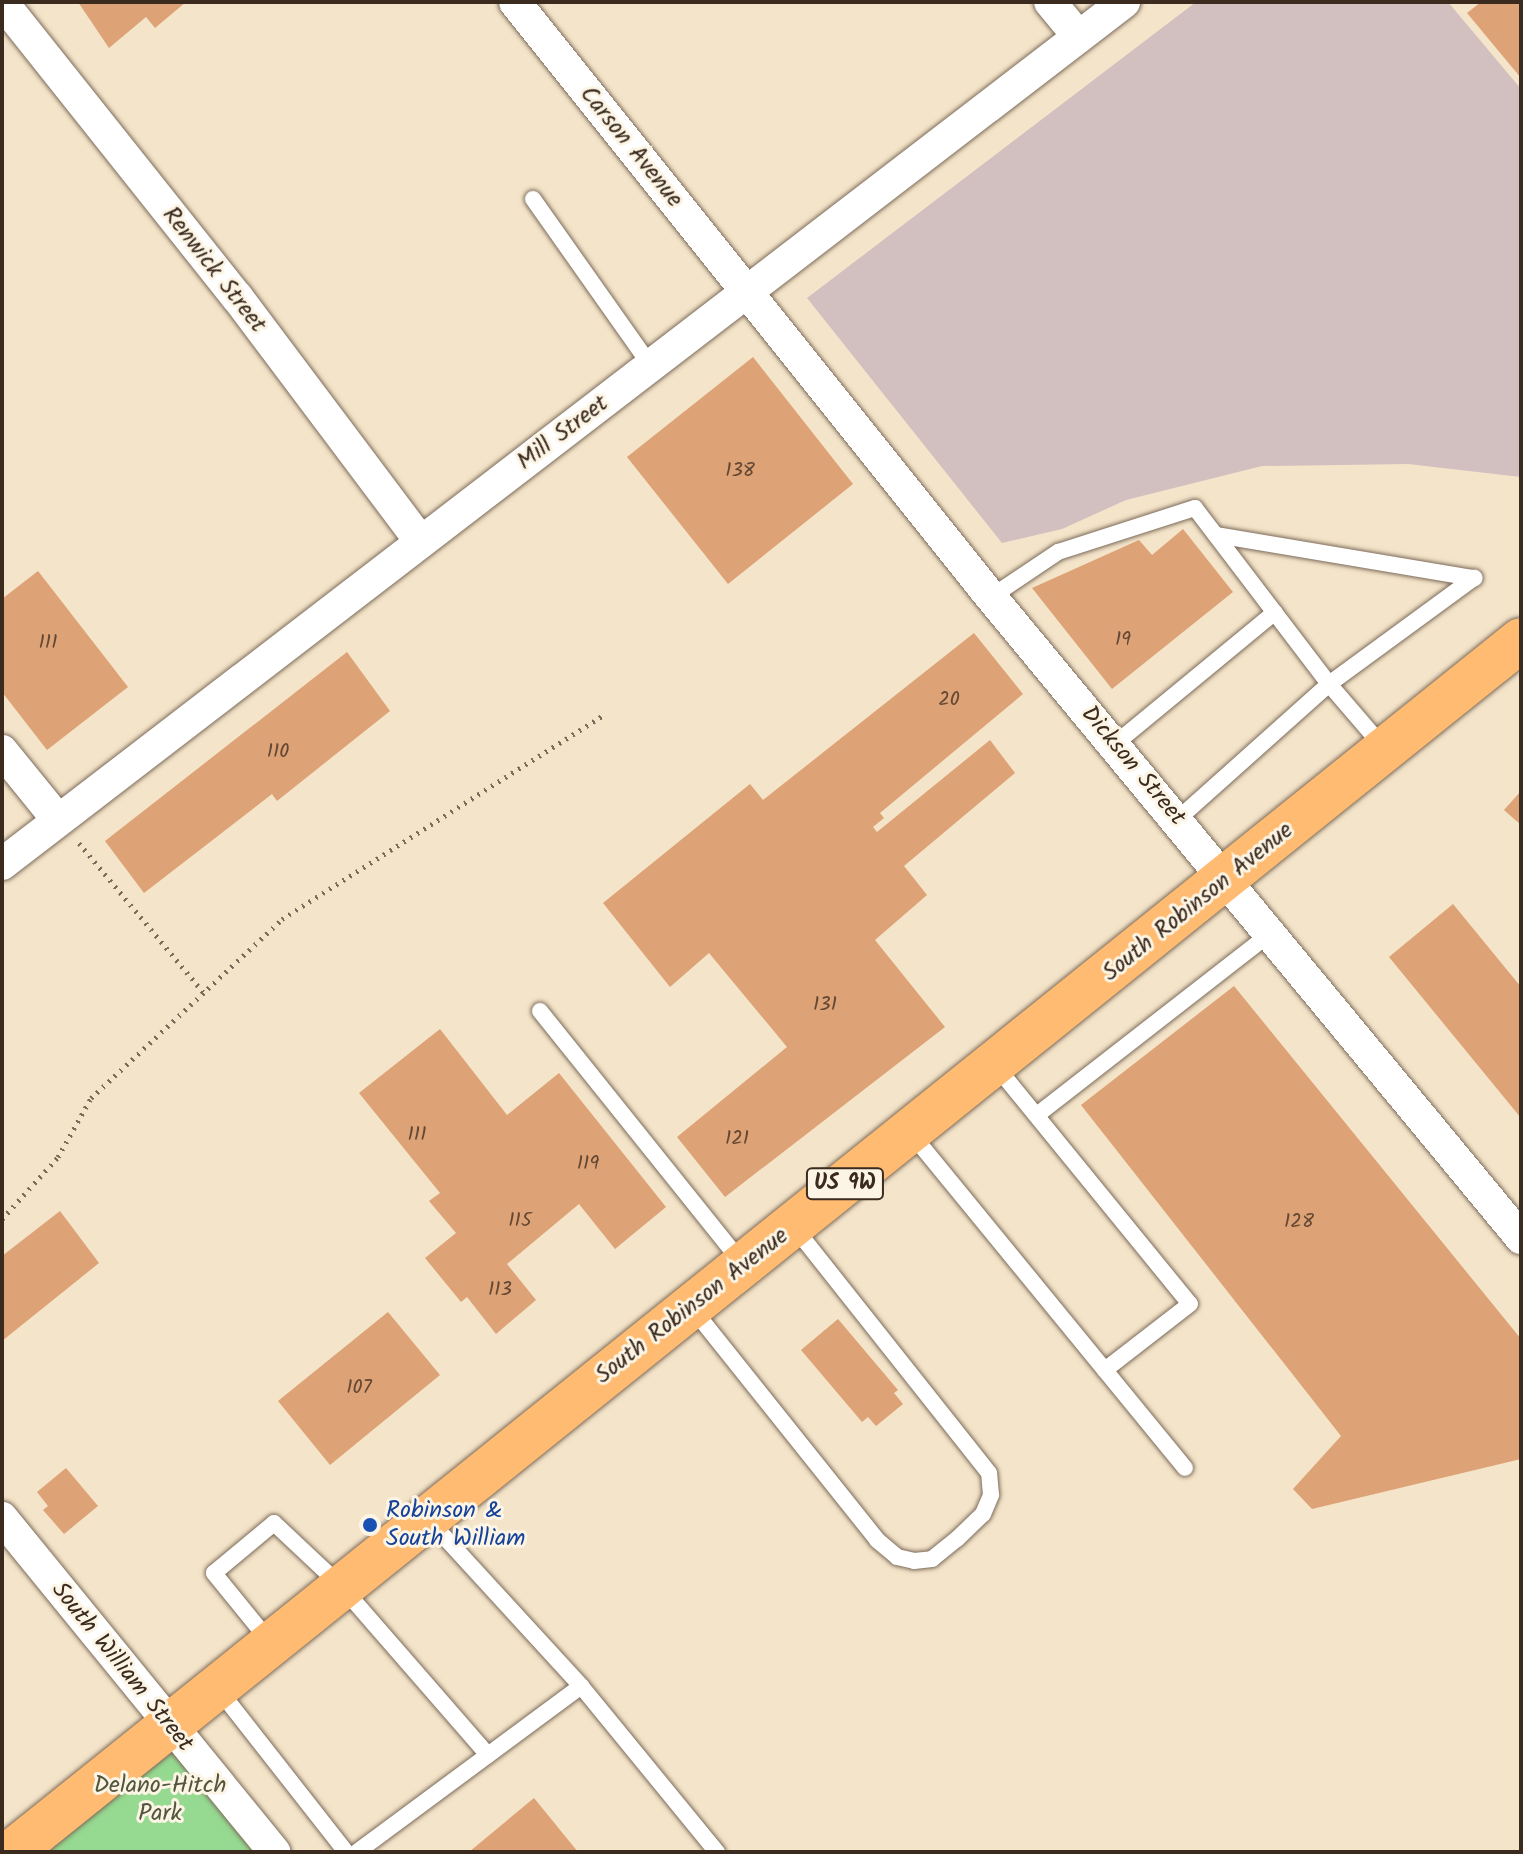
<!DOCTYPE html>
<html>
<head>
<meta charset="utf-8">
<style>
  body { margin:0 }
  #map { position:relative; width:1523px; height:1854px; overflow:hidden; background:#f4e4c9; font-family:Kalam,sans-serif }
  div>[style] { position:absolute }
  [style*='--x'] { left:calc(var(--x)*1px); top:calc(var(--y)*1px); width:calc(var(--w)*1px); rotate:calc(var(--a)*1deg) }
  .industrial>* { inset:0; background:#d2bfc0 }
  .green>* { inset:0; background:#96d991 }
  .building>* { inset:0; background:#dda275 }
  .path>* { height:5px; margin-top:-2.5px; transform-origin:0; background:repeating-linear-gradient(90deg,#7c6b5a 0 2px,transparent 0 8px) }
  .roads { filter:drop-shadow(0 0 2px #7c6b5a) drop-shadow(0 0 2px #7c6b5a) }
  .lane>* { height:16px; margin:-8px; padding:0 8px; transform-origin:8px; border-radius:8px; background:#fff }
  .street>* { height:32px; margin:-16px; padding:0 16px; transform-origin:16px; border-radius:16px; background:#fff }
  .highway>* { height:44px; margin:-22px; padding:0 22px; transform-origin:22px; border-radius:22px; background:#ffbb71 }
  .dots>* { width:22px; height:22px; translate:-50% -50%; box-sizing:border-box; border:4px solid #fcf5e5; border-radius:50% }
  span { translate:-50% -50%; white-space:nowrap; text-align:center; line-height:1.15; -webkit-text-stroke:6px #fcf5e5; paint-order:stroke }
  .number-label { font-size:20px; color:#644834 }
  .number-label span { -webkit-text-stroke-width:0 }
  .shield-label span { padding:2px 6px; background:#fcf5e5; border:2px solid; border-radius:6px; -webkit-text-stroke-width:0 }
  .shield-label { font-size:22px; color:#3b2a1e; font-weight:700 }
  .street-label { font-size:24px; color:#3b2a1e }
  .transit-label { font-size:24px; color:#164399 }
  .left { translate:0 -50%; text-align:left }
  .park-label { font-size:24px; color:#52563b }
  .frame { position:absolute; inset:0; border:4px solid #3b2a1e; pointer-events:none }
</style>
</head>
<body>
<div id="map">
  <div class="industrial">
    <i style="clip-path:polygon(1196px 2px,1448px 2px,1521px 89px,1521px 477px,1408px 464px,1262px 466px,1126px 500px,1062px 529px,1002px 543px,807px 298px)"></i>
  </div>
  <div class="green">
    <i style="clip-path:polygon(167px 1725px,269px 1852px,12px 1852px)"></i>
  </div>
  <div class="building">
    <i style="clip-path:polygon(78px 2px,186px 2px,155px 28px,146px 17px,109px 48px)"></i>
    <i style="clip-path:polygon(1481px 2px,1521px 2px,1521px 78px,1467px 13px)"></i>
    <i style="clip-path:polygon(753px 357px,853px 484px,728px 584px,627px 457px)"></i>
    <i style="clip-path:polygon(1183px 529px,1233px 592px,1112px 689px,1032px 588px,1139px 540px,1152px 555px)"></i>
    <i style="clip-path:polygon(38px 571px,128px 687px,47px 750px,2px 692px,2px 599px)"></i>
    <i style="clip-path:polygon(974px 633px,1023px 694px,880px 813px,884px 818px,873px 827px,877px 832px,990px 740px,1015px 773px,904px 866px,927px 895px,875px 940px,945px 1027px,725px 1197px,677px 1137px,787px 1047px,709px 953px,670px 987px,603px 903px,750px 784px,763px 800px)"></i>
    <i style="clip-path:polygon(347px 652px,390px 711px,277px 801px,272px 794px,144px 893px,105px 841px)"></i>
    <i style="clip-path:polygon(1521px 791px,1521px 825px,1504px 810px)"></i>
    <i style="clip-path:polygon(1453px 904px,1521px 987px,1521px 1118px,1389px 957px)"></i>
    <i style="clip-path:polygon(1234px 986px,1521px 1339px,1521px 1459px,1312px 1509px,1293px 1489px,1341px 1436px,1081px 1105px)"></i>
    <i style="clip-path:polygon(440px 1029px,507px 1115px,559px 1073px,666px 1207px,615px 1249px,579px 1204px,507px 1264px,536px 1300px,496px 1334px,467px 1297px,461px 1302px,425px 1258px,456px 1233px,429px 1201px,440px 1193px,359px 1093px)"></i>
    <i style="clip-path:polygon(60px 1211px,99px 1263px,2px 1341px,2px 1256px)"></i>
    <i style="clip-path:polygon(388px 1312px,440px 1375px,330px 1465px,278px 1401px)"></i>
    <i style="clip-path:polygon(838px 1319px,898px 1390px,894px 1393px,903px 1404px,876px 1426px,868px 1417px,862px 1422px,801px 1350px)"></i>
    <i style="clip-path:polygon(66px 1468px,98px 1506px,64px 1534px,43px 1510px,48px 1506px,37px 1492px)"></i>
    <i style="clip-path:polygon(534px 1798px,578px 1852px,469px 1852px)"></i>
  </div>
  <div class="path">
    <i style="--x:79;--y:843;--w:195;--a:50.2"></i>
    <i style="--x:2;--y:1219;--w:84;--a:-47.9"></i>
    <i style="--x:58;--y:1157;--w:68;--a:-60.8"></i>
    <i style="--x:91;--y:1098;--w:262;--a:-43.1"></i>
    <i style="--x:282;--y:919;--w:383;--a:-32.4"></i>
  </div>
  <div class="roads">
    <div class="lane">
      <i style="--x:533;--y:199;--w:204;--a:54.8"></i>
      <i style="--x:1216;--y:535;--w:262;--a:9.5"></i>
      <i style="--x:991;--y:597;--w:81;--a:-33.9"></i>
      <i style="--x:1058;--y:552;--w:144;--a:-17.8"></i>
      <i style="--x:1195;--y:508;--w:221;--a:52.7"></i>
      <i style="--x:1329;--y:684;--w:86;--a:49.3"></i>
      <i style="--x:1115;--y:744;--w:207;--a:-39.5"></i>
      <i style="--x:1178;--y:819;--w:203;--a:-41.8"></i>
      <i style="--x:1329;--y:684;--w:180;--a:-36.2"></i>
      <i style="--x:540;--y:1011;--w:324;--a:51.3"></i>
      <i style="--x:995;--y:1065;--w:308;--a:50.8"></i>
      <i style="--x:1190;--y:1304;--w:108;--a:142.2"></i>
      <i style="--x:1037;--y:1115;--w:296;--a:-37.9"></i>
      <i style="--x:910;--y:1132;--w:434;--a:50.7"></i>
      <i style="--x:692;--y:1308;--w:297;--a:51.4"></i>
      <i style="--x:877;--y:1540;--w:26;--a:40"></i>
      <i style="--x:897;--y:1557;--w:17;--a:13"></i>
      <i style="--x:914;--y:1561;--w:18;--a:-6"></i>
      <i style="--x:932;--y:1559;--w:32;--a:-39"></i>
      <i style="--x:957;--y:1539;--w:36;--a:-44"></i>
      <i style="--x:983;--y:1514;--w:21;--a:-67"></i>
      <i style="--x:991;--y:1495;--w:22;--a:-95"></i>
      <i style="--x:989;--y:1473;--w:315;--a:-128.4"></i>
      <i style="--x:428;--y:1519;--w:226;--a:47.5"></i>
      <i style="--x:270;--y:1642;--w:89;--a:-129.1"></i>
      <i style="--x:214;--y:1573;--w:78;--a:-39.8"></i>
      <i style="--x:274;--y:1523;--w:92;--a:43.2"></i>
      <i style="--x:341;--y:1586;--w:224;--a:49"></i>
      <i style="--x:219;--y:1690;--w:206;--a:51.9"></i>
      <i style="--x:357;--y:1852;--w:279;--a:-36.5"></i>
      <i style="--x:581;--y:1686;--w:215;--a:50.7"></i>
    </div>
    <div class="street">
      <i style="--x:2;--y:2;--w:377;--a:51.5"></i>
      <i style="--x:237;--y:297;--w:306;--a:53.1"></i>
      <i style="--x:515;--y:2;--w:754;--a:51.35"></i>
      <i style="--x:986;--y:591;--w:840;--a:50.41"></i>
      <i style="--x:1050;--y:2;--w:45;--a:50.4"></i>
      <i style="--x:2;--y:751;--w:89;--a:50.9"></i>
      <i style="--x:2;--y:864;--w:1415;--a:-37.53"></i>
      <i style="--x:2;--y:1518;--w:431;--a:50.8"></i>
    </div>
    <div class="highway">
      <i style="--x:12;--y:1852;--w:1935;--a:-38.77"></i>
    </div>
  </div>
  <div class="dots">
    <i style="left:370px;top:1525px;background:#1a4fb4"></i>
  </div>
  <div class="number-label">
    <span style="left:740px;top:471px">138</span>
    <span style="left:1123px;top:640px">19</span>
    <span style="left:48px;top:643px">111</span>
    <span style="left:949px;top:700px">20</span>
    <span style="left:278px;top:752px">110</span>
    <span style="left:825px;top:1005px">131</span>
    <span style="left:417px;top:1135px">111</span>
    <span style="left:737px;top:1139px">121</span>
    <span style="left:588px;top:1164px">119</span>
    <span style="left:520px;top:1221px">115</span>
    <span style="left:1299px;top:1222px">128</span>
    <span style="left:500px;top:1290px">113</span>
    <span style="left:359px;top:1388px">107</span>
  </div>
  <div class="shield-label">
    <span style="left:845px;top:1184px">US 9W</span>
  </div>
  <div class="street-label">
    <span style="left:631px;top:147px;rotate:51deg">Carson Avenue</span>
    <span style="left:214px;top:270px;rotate:52deg">Renwick Street</span>
    <span style="left:563px;top:433px;rotate:-37deg">Mill Street</span>
    <span style="left:1133px;top:766px;rotate:50deg">Dickson Street</span>
    <span style="left:1198px;top:902px;rotate:-39deg">South Robinson Avenue</span>
    <span style="left:692px;top:1306px;rotate:-38deg">South Robinson Avenue</span>
    <span style="left:122px;top:1667px;rotate:51deg">South William Street</span>
  </div>
  <div class="transit-label">
    <span class="left" style="left:386px;top:1525px">Robinson &amp;<br>South William</span>
  </div>
  <div class="park-label">
    <span style="left:160px;top:1800px">Delano-Hitch<br>Park</span>
  </div>
  <div class="frame"></div>
</div>
</body>
</html>
